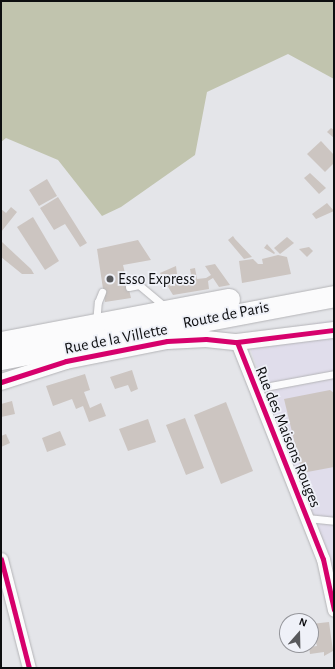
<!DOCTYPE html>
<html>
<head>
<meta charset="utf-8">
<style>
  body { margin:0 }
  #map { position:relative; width:335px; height:669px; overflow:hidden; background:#e4e5e9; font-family:"Alegreya Sans",sans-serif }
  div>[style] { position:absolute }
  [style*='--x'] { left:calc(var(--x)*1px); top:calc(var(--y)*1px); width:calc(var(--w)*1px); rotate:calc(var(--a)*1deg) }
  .commercial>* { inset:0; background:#e0ddeb }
  .forest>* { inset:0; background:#c1c4ae }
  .building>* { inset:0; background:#ccc5c1 }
  .roads { filter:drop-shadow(0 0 1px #b4b4b7) drop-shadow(0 0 1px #b4b4b7) }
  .service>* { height:7px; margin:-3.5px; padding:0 3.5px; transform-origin:3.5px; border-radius:3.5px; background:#fbfbfc }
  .minor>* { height:13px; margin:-6.5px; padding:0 6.5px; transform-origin:6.5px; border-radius:6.5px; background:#fbfbfc }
  .tertiary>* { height:16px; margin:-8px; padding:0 8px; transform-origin:8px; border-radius:8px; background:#fbfbfc }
  .primary>* { height:21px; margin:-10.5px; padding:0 10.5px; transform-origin:10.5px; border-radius:10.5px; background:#fbfbfc }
  .cycleway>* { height:5px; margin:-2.5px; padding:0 2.5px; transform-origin:2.5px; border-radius:2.5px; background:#d6006c }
  .dots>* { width:11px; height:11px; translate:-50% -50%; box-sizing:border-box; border:2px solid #eff1f8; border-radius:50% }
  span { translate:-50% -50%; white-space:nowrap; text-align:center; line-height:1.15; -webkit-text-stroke:3.5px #eff1f8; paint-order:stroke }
  .poi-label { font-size:16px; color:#0d0e10 }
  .left { translate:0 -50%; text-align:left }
  .street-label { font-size:16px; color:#0d0e10 }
  .frame { position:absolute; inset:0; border:2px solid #0d0e10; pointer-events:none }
  .north { position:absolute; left:279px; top:613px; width:40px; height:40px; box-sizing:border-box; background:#eff1f8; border:1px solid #95969b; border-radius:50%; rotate:20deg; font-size:11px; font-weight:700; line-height:16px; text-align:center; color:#0d0e10 }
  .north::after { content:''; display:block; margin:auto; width:14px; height:18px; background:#58595c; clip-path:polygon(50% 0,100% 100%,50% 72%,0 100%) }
</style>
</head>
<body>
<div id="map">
  <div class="commercial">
    <i style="clip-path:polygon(334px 320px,334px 574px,245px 335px)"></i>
  </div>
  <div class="forest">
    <i style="clip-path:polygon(1px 1px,334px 1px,334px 79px,288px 54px,207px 92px,195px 155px,121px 207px,102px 216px,58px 160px,6px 138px,1px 142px)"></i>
  </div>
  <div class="building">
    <i style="clip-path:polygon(331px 128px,334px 130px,334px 138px,327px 132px)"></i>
    <i style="clip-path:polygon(321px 141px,334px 155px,334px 163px,325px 172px,307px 154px)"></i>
    <i style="clip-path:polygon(310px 173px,326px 188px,319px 194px,304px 178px)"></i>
    <i style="clip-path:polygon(47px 179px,57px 196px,39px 206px,29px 190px)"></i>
    <i style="clip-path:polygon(58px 197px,87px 243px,80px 247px,65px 224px,54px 230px,40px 208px)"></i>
    <i style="clip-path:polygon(327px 203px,334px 211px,316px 219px,312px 214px)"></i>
    <i style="clip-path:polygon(11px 207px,17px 212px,1px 232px,1px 209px,6px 213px)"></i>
    <i style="clip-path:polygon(33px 217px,59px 261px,45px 270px,17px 227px)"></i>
    <i style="clip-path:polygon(233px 236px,235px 239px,252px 257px,244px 259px,228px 240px)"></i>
    <i style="clip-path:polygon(287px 237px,294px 243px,280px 254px,274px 248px)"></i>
    <i style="clip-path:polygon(138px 240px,151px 260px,123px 265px,131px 298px,105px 302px,97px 249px)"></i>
    <i style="clip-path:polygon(2px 242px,31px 269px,34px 274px,22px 274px,1px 257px)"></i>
    <i style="clip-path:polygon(267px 244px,275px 253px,274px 254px,264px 248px)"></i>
    <i style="clip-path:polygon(309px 247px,313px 251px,307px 257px,299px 249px)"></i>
    <i style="clip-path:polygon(278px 255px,287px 257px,291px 274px,242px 283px,239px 261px,253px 259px,258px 264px,263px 264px,262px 259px)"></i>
    <i style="clip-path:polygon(215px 264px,230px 285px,219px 287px,213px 278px,208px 281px,209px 289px,173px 295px,165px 282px,180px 278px,181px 282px,192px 280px,190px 269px,195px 268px,197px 279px,206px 278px,211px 275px,205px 266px)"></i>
    <i style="clip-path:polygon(176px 266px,177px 274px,164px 280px,160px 273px)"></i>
    <i style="clip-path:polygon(132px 370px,138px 389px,131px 392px,128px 385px,115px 389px,110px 377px)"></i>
    <i style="clip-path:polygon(85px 374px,90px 390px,84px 392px,90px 408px,101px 403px,106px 416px,89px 422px,83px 406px,76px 409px,72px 399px,53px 406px,46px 386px)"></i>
    <i style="clip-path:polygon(330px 390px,334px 393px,334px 467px,302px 473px,284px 399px)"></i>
    <i style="clip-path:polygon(12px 401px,15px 414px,1px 417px,1px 404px)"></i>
    <i style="clip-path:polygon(226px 402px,253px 471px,221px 484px,194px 415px)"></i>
    <i style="clip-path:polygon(185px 418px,204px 468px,186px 475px,166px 425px)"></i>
    <i style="clip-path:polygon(148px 419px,156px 442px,128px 451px,119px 429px)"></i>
    <i style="clip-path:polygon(60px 431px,66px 445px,47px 452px,42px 438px)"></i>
    <i style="clip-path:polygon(6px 434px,10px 443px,1px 447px,1px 436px)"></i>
    <i style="clip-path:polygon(329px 622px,333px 651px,324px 656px,324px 652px,310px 654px,309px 647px,317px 646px,311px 624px)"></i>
    <i style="clip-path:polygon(292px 645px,303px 645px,303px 651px,293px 652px)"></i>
  </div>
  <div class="roads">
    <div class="service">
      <i style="--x:129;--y:287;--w:10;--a:-11"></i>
      <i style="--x:139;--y:285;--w:35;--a:40"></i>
      <i style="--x:96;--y:323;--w:21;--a:-85"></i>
      <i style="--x:98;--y:302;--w:11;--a:-68"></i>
      <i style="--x:254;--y:389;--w:81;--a:-10.6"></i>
      <i style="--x:307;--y:518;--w:27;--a:6"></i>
    </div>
    <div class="minor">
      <i style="--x:237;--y:342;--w:233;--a:68.4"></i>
      <i style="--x:323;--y:559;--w:52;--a:77.8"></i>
      <i style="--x:1;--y:559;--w:113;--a:75.6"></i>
    </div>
    <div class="tertiary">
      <i style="--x:1;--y:382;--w:68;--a:-17.9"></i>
      <i style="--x:66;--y:361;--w:103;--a:-11.2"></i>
      <i style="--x:167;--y:341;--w:39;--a:-3"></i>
      <i style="--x:206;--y:339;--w:31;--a:6"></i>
      <i style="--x:237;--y:342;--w:98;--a:-7.1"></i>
    </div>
    <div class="primary">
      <i style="--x:1;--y:342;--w:232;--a:-10.7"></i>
      <i style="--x:1;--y:359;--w:339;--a:-10.7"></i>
    </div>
  </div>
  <div class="cycleway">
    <i style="--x:237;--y:342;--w:233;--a:68.4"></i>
    <i style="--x:323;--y:559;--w:52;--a:77.8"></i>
    <i style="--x:1;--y:382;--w:68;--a:-17.9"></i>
    <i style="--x:66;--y:361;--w:103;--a:-11.2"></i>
    <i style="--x:167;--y:341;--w:39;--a:-3"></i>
    <i style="--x:206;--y:339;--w:31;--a:6"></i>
    <i style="--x:237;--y:342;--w:98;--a:-7.1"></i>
    <i style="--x:1;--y:559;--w:113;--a:75.6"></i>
  </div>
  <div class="dots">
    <i style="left:110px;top:279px;background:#58595c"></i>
  </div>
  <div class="poi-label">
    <span class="left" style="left:118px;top:279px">Esso Express</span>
  </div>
  <div class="street-label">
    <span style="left:226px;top:315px;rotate:-11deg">Route de Paris</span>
    <span style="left:116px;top:339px;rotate:-11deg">Rue de la Villette</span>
    <span style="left:288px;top:437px;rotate:68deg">Rue des Maisons Rouges</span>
  </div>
  <div class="frame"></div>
  <div class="north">N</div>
</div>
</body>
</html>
